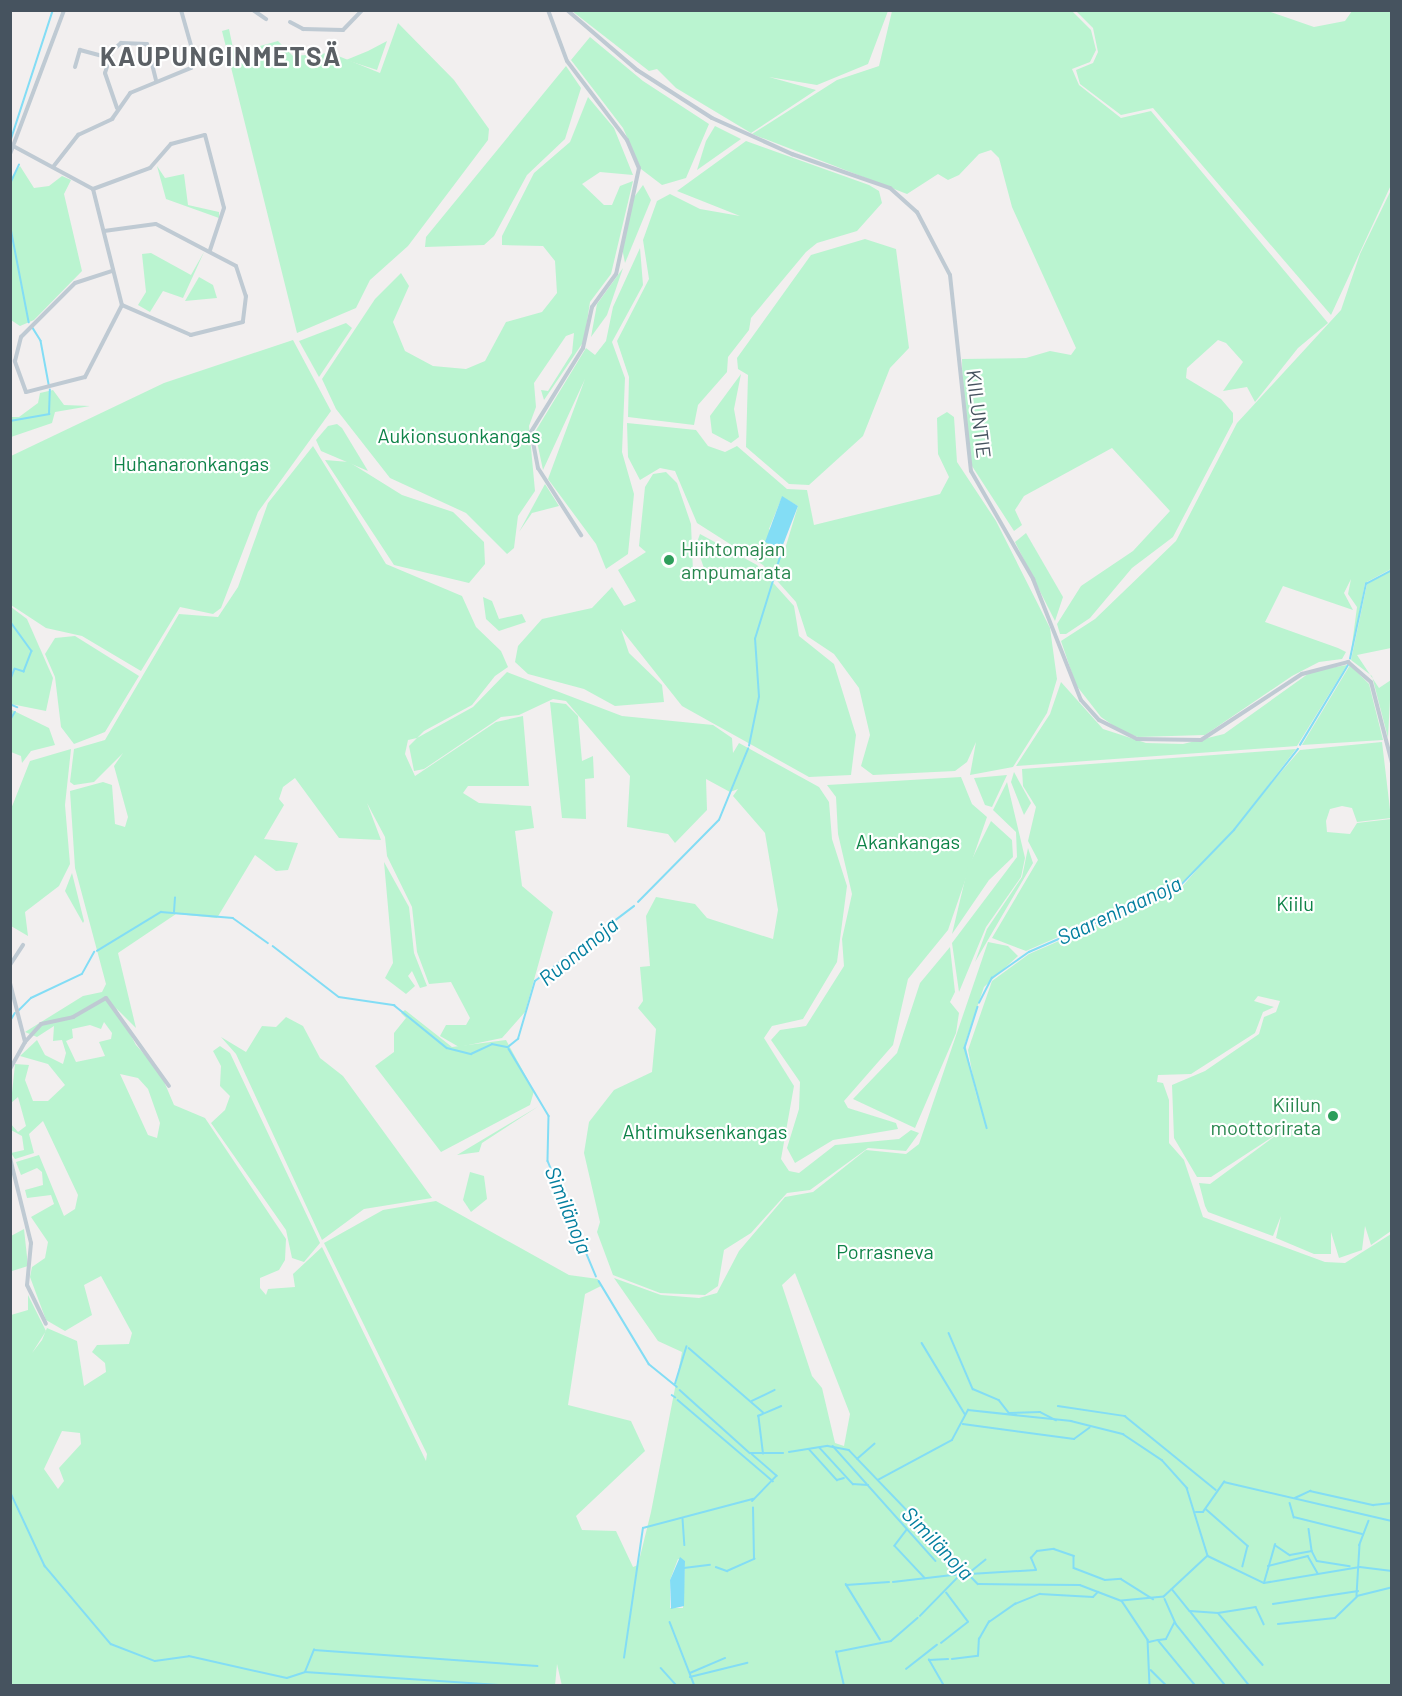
<!DOCTYPE html>
<html>
<head>
<meta charset="utf-8">
<style>
  body { margin:0 }
  #map { position:relative; width:1402px; height:1696px; overflow:hidden; background:#f2efef; font-family:Barlow,sans-serif }
  div>[style] { position:absolute }
  [style*='--x'] { left:calc(var(--x)*1px); top:calc(var(--y)*1px); width:calc(var(--w)*1px); rotate:calc(var(--a)*1deg) }
  .green>* { inset:0; background:#baf4d0 }
  .water>* { inset:0; background:#83ddf5 }
  .stream>* { height:1.5px; margin:-0.75px; padding:0 0.75px; transform-origin:0.75px; border-radius:0.75px; background:#83ddf5 }
  .minor>* { height:4px; margin:-2px; padding:0 2px; transform-origin:2px; border-radius:2px; background:#bfcad3 }
  .dots>* { width:16px; height:16px; translate:-50% -50%; box-sizing:border-box; border:3px solid #fff; border-radius:50% }
  span { translate:-50% -50%; white-space:nowrap; text-align:center; line-height:1.15; -webkit-text-stroke:4.5px #fff; paint-order:stroke }
  .street-label { font-size:20px; color:#46535f }
  .park-label { font-size:20px; color:#0e8348 }
  .leisure-label { font-size:20px; color:#27864d }
  .left { translate:0 -50%; text-align:left }
  .right { translate:-100% -50%; text-align:right }
  .water-label { font-size:21px; color:#037f9f; font-style:italic }
  .district-label { font-size:26px; color:#5b6065; font-weight:700; letter-spacing:1.5px }
  .frame { position:absolute; inset:0; border:12px solid #46535f; pointer-events:none }
</style>
</head>
<body>
<div id="map">
  <div class="green">
    <i style="clip-path:polygon(572px 11px,888px 11px,868px 64px,817px 85px,769px 77px,816px 90px,751px 133px,676px 88px,657px 69px,649px 71px)"></i>
    <i style="clip-path:polygon(892px 11px,1072px 11px,1091px 30px,1096px 50px,1090px 62px,1072px 69px,1079px 85px,1121px 118px,1151px 111px,1328px 323px,1298px 348px,1255px 402px,1247px 387px,1223px 391px,1243px 362px,1226px 343px,1218px 340px,1187px 368px,1186px 378px,1221px 399px,1233px 413px,1233px 422px,1173px 537px,1132px 568px,1090px 618px,1066px 634px,1060px 634px,1057px 624px,1081px 586px,1133px 551px,1170px 511px,1112px 448px,1024px 496px,1015px 510px,1022px 525px,1014px 531px,972px 466px,963px 414px,962px 359px,1026px 358px,1050px 351px,1071px 355px,1076px 348px,1012px 207px,999px 158px,991px 150px,979px 154px,959px 175px,948px 180px,938px 174px,907px 194px,752px 134px,837px 80px,879px 66px)"></i>
    <i style="clip-path:polygon(1076px 11px,1268px 11px,1314px 27px,1345px 21px,1352px 11px,1391px 11px,1391px 185px,1331px 315px,1153px 108px,1121px 115px,1080px 84px,1076px 70px,1093px 63px,1098px 52px,1093px 28px)"></i>
    <i style="clip-path:polygon(398px 23px,454px 80px,489px 129px,488px 140px,408px 246px,370px 280px,356px 308px,297px 333px,222px 31px,229px 29px,233px 48px,243px 51px,278px 41px,293px 56px,331px 53px,380px 73px)"></i>
    <i style="clip-path:polygon(590px 37px,643px 81px,709px 124px,686px 178px,662px 185px,641px 169px,623px 128px,571px 60px)"></i>
    <i style="clip-path:polygon(387px 41px,377px 70px,346px 60px,368px 51px)"></i>
    <i style="clip-path:polygon(566px 66px,581px 88px,565px 139px,527px 175px,494px 236px,484px 245px,425px 247px,426px 237px)"></i>
    <i style="clip-path:polygon(588px 97px,614px 128px,633px 175px,600px 172px,582px 184px,604px 205px,612px 205px,620px 186px,633px 181px,611px 274px,590px 302px,584px 341px,544px 400px,541px 390px,548px 391px,572px 353px,574px 333px,566px 336px,534px 383px,536px 407px,529px 426px,535px 491px,518px 516px,514px 548px,507px 554px,466px 513px,390px 478px,336px 409px,322px 379px,375px 299px,401px 273px,409px 286px,393px 322px,405px 351px,433px 366px,466px 369px,485px 361px,506px 322px,542px 312px,557px 293px,555px 261px,543px 246px,502px 245px,502px 236px,534px 173px,570px 142px)"></i>
    <i style="clip-path:polygon(715px 126px,741px 139px,697px 170px,706px 141px)"></i>
    <i style="clip-path:polygon(746px 141px,869px 185px,879px 191px,882px 203px,857px 231px,817px 243px,806px 252px,751px 318px,749px 330px,728px 357px,727px 372px,698px 405px,694px 425px,628px 417px,629px 377px,617px 341px,649px 279px,643px 240px,657px 201px,670px 194px,700px 209px,740px 216px,677px 191px)"></i>
    <i style="clip-path:polygon(20px 166px,34px 188px,49px 186px,62px 176px,71px 180px,64px 194px,82px 271px,34px 320px,20px 326px,11px 320px,10px 179px)"></i>
    <i style="clip-path:polygon(157px 166px,165px 178px,184px 174px,188px 205px,219px 212px,219px 218px,166px 199px)"></i>
    <i style="clip-path:polygon(643px 185px,651px 200px,625px 263px,622px 248px,632px 200px)"></i>
    <i style="clip-path:polygon(1391px 190px,1391px 569px,1365px 583px,1350px 660px,1357px 607px,1348px 594px,1351px 579px,1344px 593px,1353px 610px,1283px 586px,1265px 622px,1338px 648px,1346px 652px,1342px 659px,1319px 662px,1292px 676px,1205px 735px,1138px 737px,1121px 731px,1101px 717px,1076px 685px,1061px 641px,1095px 619px,1176px 541px,1237px 423px,1341px 310px,1360px 254px)"></i>
    <i style="clip-path:polygon(865px 239px,896px 249px,909px 348px,890px 368px,863px 436px,809px 485px,789px 484px,746px 447px,748px 375px,738px 369px,737px 358px,811px 255px)"></i>
    <i style="clip-path:polygon(640px 248px,643px 285px,612px 342px,625px 378px,622px 452px,634px 494px,628px 554px,606px 569px,596px 544px,548px 479px,585px 379px,543px 470px,535px 432px,586px 348px,595px 355px,606px 341px,613px 307px)"></i>
    <i style="clip-path:polygon(204px 252px,183px 298px,163px 291px,150px 312px,138px 305px,146px 292px,142px 254px,151px 253px,191px 275px)"></i>
    <i style="clip-path:polygon(623px 268px,607px 315px,591px 337px,597px 304px)"></i>
    <i style="clip-path:polygon(199px 277px,213px 285px,217px 298px,185px 301px)"></i>
    <i style="clip-path:polygon(346px 323px,352px 328px,319px 377px,299px 341px)"></i>
    <i style="clip-path:polygon(293px 340px,331px 411px,258px 512px,221px 608px,213px 614px,180px 607px,141px 671px,82px 636px,46px 628px,11px 605px,11px 456px,164px 383px)"></i>
    <i style="clip-path:polygon(741px 374px,734px 409px,739px 437px,731px 443px,712px 433px,710px 416px)"></i>
    <i style="clip-path:polygon(53px 390px,64px 405px,90px 406px,55px 412px,52px 423px,11px 437px,11px 417px,19px 417px,38px 403px,40px 393px)"></i>
    <i style="clip-path:polygon(evenodd,947px 412px,954px 417px,957px 462px,996px 521px,1050px 628px,1057px 679px,1047px 713px,1013px 767px,970px 775px,976px 742px,967px 762px,955px 771px,873px 775px,861px 766px,870px 735px,859px 688px,834px 654px,807px 636px,796px 602px,763px 565px,697px 523px,675px 471px,660px 468px,640px 480px,628px 457px,627px 423px,696px 430px,708px 446px,725px 452px,737px 446px,787px 489px,807px 490px,814px 525px,940px 494px,949px 477px,938px 454px,937px 418px,947px 412px,782px 497px,798px 506px,785px 549px,769px 529px,782px 497px)"></i>
    <i style="clip-path:polygon(337px 424px,342px 428px,368px 471px,321px 451px,316px 440px,328px 426px)"></i>
    <i style="clip-path:polygon(evenodd,313px 446px,386px 564px,462px 596px,476px 627px,501px 651px,508px 667px,495px 676px,472px 705px,424px 731px,417px 738px,473px 707px,507px 672px,622px 716px,713px 725px,732px 738px,733px 753px,739px 743px,819px 787px,829px 802px,832px 839px,847px 886px,837px 962px,803px 1019px,772px 1026px,764px 1038px,794px 1086px,781px 1159px,789px 1171px,799px 1173px,835px 1145px,899px 1139px,911px 1130px,919px 1133px,906px 1151px,868px 1148px,810px 1190px,787px 1193px,751px 1233px,724px 1250px,718px 1286px,705px 1295px,660px 1293px,613px 1275px,597px 1232px,600px 1222px,584px 1153px,589px 1122px,614px 1090px,652px 1072px,656px 1029px,638px 1008px,643px 1001px,640px 967px,650px 966px,646px 916px,656px 897px,695px 904px,707px 918px,773px 939px,778px 910px,765px 833px,733px 796px,738px 789px,730px 792px,706px 779px,707px 810px,675px 843px,668px 834px,627px 827px,630px 776px,566px 701px,553px 699px,519px 715px,501px 717px,424px 769px,414px 771px,409px 746px,417px 738px,408px 740px,405px 754px,415px 776px,496px 722px,523px 716px,529px 786px,468px 786px,463px 793px,479px 803px,531px 806px,534px 828px,515px 831px,522px 886px,553px 912px,525px 1012px,502px 1038px,459px 1047px,440px 1036px,446px 1025px,466px 1025px,470px 1018px,451px 982px,429px 984px,417px 952px,412px 907px,387px 856px,385px 837px,367px 803px,381px 840px,339px 838px,295px 778px,283px 787px,279px 799px,284px 805px,264px 839px,298px 843px,288px 870px,276px 871px,255px 855px,217px 918px,176px 914px,118px 953px,136px 1028px,116px 1008px,136px 1045px,160px 1072px,174px 1105px,205px 1118px,286px 1239px,285px 1260px,279px 1270px,260px 1278px,260px 1288px,266px 1295px,268px 1289px,295px 1287px,293px 1274px,322px 1247px,426px 1461px,427px 1454px,324px 1243px,383px 1210px,436px 1201px,569px 1275px,598px 1279px,601px 1286px,585px 1294px,568px 1405px,631px 1421px,645px 1451px,576px 1516px,582px 1530px,616px 1531px,633px 1567px,638px 1565px,651px 1512px,682px 1352px,658px 1341px,614px 1278px,661px 1295px,699px 1298px,717px 1293px,739px 1251px,785px 1197px,813px 1192px,866px 1150px,906px 1154px,919px 1144px,988px 942px,1008px 946px,1018px 956px,984px 987px,965px 1043px,978px 1103px,968px 1050px,992px 981px,1029px 954px,1181px 888px,1300px 750px,1382px 742px,1391px 818px,1357px 822px,1352px 808px,1342px 806px,1330px 809px,1326px 821px,1327px 832px,1350px 834px,1357px 823px,1391px 819px,1391px 1231px,1371px 1245px,1365px 1226px,1362px 1250px,1339px 1258px,1331px 1232px,1331px 1254px,1314px 1254px,1276px 1238px,1281px 1216px,1273px 1236px,1208px 1212px,1205px 1206px,1199px 1183px,1210px 1184px,1286px 1128px,1211px 1177px,1197px 1177px,1174px 1138px,1172px 1085px,1205px 1071px,1259px 1034px,1264px 1017px,1276px 1012px,1280px 1001px,1258px 996px,1254px 1001px,1274px 1007px,1263px 1012px,1255px 1033px,1191px 1074px,1158px 1075px,1157px 1082px,1163px 1083px,1169px 1100px,1169px 1143px,1184px 1160px,1203px 1217px,1325px 1262px,1345px 1263px,1391px 1234px,1391px 1685px,562px 1686px,557px 1664px,555px 1686px,11px 1685px,11px 1315px,28px 1310px,28px 1295px,46px 1331px,32px 1353px,42px 1340px,47px 1328px,77px 1341px,84px 1386px,106px 1372px,105px 1363px,92px 1352px,97px 1345px,129px 1344px,132px 1333px,101px 1276px,84px 1285px,92px 1315px,65px 1331px,46px 1320px,30px 1277px,32px 1267px,45px 1258px,48px 1242px,31px 1217px,54px 1204px,51px 1195px,27px 1198px,25px 1190px,43px 1185px,42px 1172px,37px 1168px,21px 1175px,16px 1162px,39px 1155px,64px 1216px,75px 1209px,78px 1195px,43px 1121px,29px 1134px,34px 1153px,15px 1159px,11px 1153px,24px 1150px,22px 1136px,11px 1130px,10px 1123px,18px 1132px,26px 1126px,18px 1097px,11px 1103px,15px 1064px,29px 1065px,25px 1080px,33px 1101px,48px 1101px,65px 1085px,48px 1064px,20px 1056px,37px 1040px,45px 1055px,63px 1064px,66px 1053px,62px 1040px,53px 1041px,54px 1026px,37px 1037px,25px 1032px,83px 996px,102px 992px,106px 984px,75px 868px,70px 791px,103px 782px,112px 785px,115px 824px,125px 827px,128px 817px,114px 766px,123px 753px,94px 782px,74px 785px,70px 782px,74px 749px,105px 740px,179px 614px,218px 617px,238px 587px,268px 503px,313px 446px,104px 1022px,112px 1033px,111px 1039px,99px 1042px,105px 1056px,76px 1062px,66px 1041px,73px 1038px,72px 1029px,90px 1025px,101px 1029px,104px 1022px,313px 446px,120px 1074px,138px 1078px,148px 1089px,160px 1123px,157px 1138px,148px 1135px,120px 1074px,313px 446px,795px 1273px,850px 1414px,844px 1446px,835px 1443px,822px 1388px,812px 1376px,782px 1285px,795px 1273px,313px 446px,62px 1431px,80px 1433px,81px 1444px,59px 1468px,64px 1481px,58px 1489px,44px 1469px,62px 1431px,313px 446px,678px 1559px,685px 1561px,683px 1608px,670px 1608px,670px 1580px,678px 1559px)"></i>
    <i style="clip-path:polygon(325px 460px,349px 462px,402px 495px,453px 512px,484px 542px,485px 564px,469px 583px,394px 565px)"></i>
    <i style="clip-path:polygon(666px 472px,677px 483px,691px 524px,693px 572px,706px 574px,696px 545px,700px 534px,757px 565px,794px 606px,799px 636px,834px 664px,856px 735px,851px 775px,809px 777px,682px 706px,621px 629px,629px 653px,662px 685px,664px 702px,615px 706px,584px 689px,528px 674px,515px 662px,518px 646px,542px 619px,592px 608px,612px 587px,624px 606px,636px 601px,618px 570px,646px 552px,639px 546px,645px 487px,653px 474px)"></i>
    <i style="clip-path:polygon(545px 484px,559px 506px,532px 513px,519px 532px)"></i>
    <i style="clip-path:polygon(1026px 533px,1063px 597px,1055px 621px,1015px 542px)"></i>
    <i style="clip-path:polygon(1391px 571px,1391px 648px,1357px 655px,1379px 688px,1391px 680px,1388px 738px,1372px 676px,1351px 660px,1367px 584px)"></i>
    <i style="clip-path:polygon(483px 597px,492px 601px,499px 619px,522px 614px,526px 622px,499px 631px,486px 619px)"></i>
    <i style="clip-path:polygon(11px 607px,27px 619px,53px 678px,46px 711px,11px 704px)"></i>
    <i style="clip-path:polygon(75px 636px,139px 676px,105px 732px,74px 744px,61px 727px,55px 677px,45px 654px,55px 638px)"></i>
    <i style="clip-path:polygon(1347px 665px,1297px 746px,1016px 766px,1050px 714px,1061px 682px,1103px 729px,1146px 743px,1183px 744px,1224px 734px,1312px 671px)"></i>
    <i style="clip-path:polygon(1350px 665px,1369px 684px,1383px 740px,1302px 745px)"></i>
    <i style="clip-path:polygon(550px 702px,566px 704px,578px 716px,582px 761px,593px 756px,594px 778px,585px 779px,586px 819px,562px 818px)"></i>
    <i style="clip-path:polygon(10px 709px,49px 728px,55px 745px,31px 751px,22px 763px,21px 756px,11px 752px)"></i>
    <i style="clip-path:polygon(71px 749px,65px 805px,70px 864px,59px 886px,25px 912px,28px 936px,11px 926px,11px 809px,30px 761px)"></i>
    <i style="clip-path:polygon(1296px 749px,1234px 830px,1182px 883px,1026px 951px,992px 938px,1038px 860px,1028px 841px,1036px 807px,1023px 786px,1022px 769px)"></i>
    <i style="clip-path:polygon(1014px 772px,1031px 803px,1024px 815px,1011px 782px)"></i>
    <i style="clip-path:polygon(1007px 775px,992px 807px,985px 805px,974px 778px)"></i>
    <i style="clip-path:polygon(961px 777px,972px 804px,987px 817px,948px 930px,908px 979px,893px 1045px,844px 1101px,848px 1108px,896px 1123px,898px 1129px,833px 1140px,795px 1163px,787px 1148px,799px 1109px,800px 1082px,771px 1040px,780px 1030px,806px 1026px,844px 966px,842px 939px,852px 894px,838px 834px,836px 797px,827px 785px)"></i>
    <i style="clip-path:polygon(1007px 782px,1025px 858px,1021px 877px,986px 927px,959px 992px,952px 943px,1017px 857px,1016px 832px,993px 810px)"></i>
    <i style="clip-path:polygon(991px 821px,1012px 840px,1013px 857px,989px 880px,952px 934px,968px 867px)"></i>
    <i style="clip-path:polygon(1028px 848px,1033px 863px,975px 962px,987px 929px,1022px 877px)"></i>
    <i style="clip-path:polygon(384px 862px,409px 907px,414px 953px,427px 986px,420px 988px,412px 971px,408px 976px,415px 986px,406px 994px,385px 978px,393px 963px)"></i>
    <i style="clip-path:polygon(72px 873px,84px 921px,83px 923px,65px 891px)"></i>
    <i style="clip-path:polygon(950px 947px,955px 992px,950px 1002px,959px 1013px,956px 1033px,915px 1128px,853px 1099px,897px 1053px,920px 983px)"></i>
    <i style="clip-path:polygon(405px 1010px,452px 1047px,506px 1040px,534px 1091px,530px 1105px,441px 1152px,375px 1066px,394px 1052px,394px 1033px,406px 1018px,401px 1013px)"></i>
    <i style="clip-path:polygon(286px 1017px,303px 1026px,320px 1058px,343px 1076px,432px 1198px,364px 1209px,322px 1240px,236px 1054px,221px 1037px,246px 1052px,262px 1026px,276px 1027px)"></i>
    <i style="clip-path:polygon(220px 1046px,230px 1053px,320px 1243px,304px 1262px,292px 1258px,286px 1230px,211px 1123px,225px 1110px,230px 1096px,220px 1086px,221px 1066px,213px 1051px)"></i>
    <i style="clip-path:polygon(539px 1106px,482px 1143px,479px 1152px,457px 1155px)"></i>
    <i style="clip-path:polygon(470px 1172px,484px 1176px,487px 1199px,471px 1212px,463px 1200px)"></i>
    <i style="clip-path:polygon(24px 1229px,28px 1266px,12px 1271px,11px 1281px,11px 1236px)"></i>
  </div>
  <div class="water">
    <i style="clip-path:polygon(782px 496px,798px 506px,781px 550px,765px 542px)"></i>
    <i style="clip-path:polygon(680px 1557px,685px 1561px,684px 1606px,671px 1609px,670px 1580px)"></i>
  </div>
  <div class="stream">
    <i style="--x:10;--y:142;--w:139;--a:-72"></i>
    <i style="--x:10;--y:184;--w:21;--a:-65"></i>
    <i style="--x:10;--y:223;--w:101;--a:79.1"></i>
    <i style="--x:33;--y:328;--w:15;--a:58"></i>
    <i style="--x:41;--y:341;--w:44;--a:79.5"></i>
    <i style="--x:10;--y:421;--w:40;--a:-10"></i>
    <i style="--x:49;--y:414;--w:24;--a:-88"></i>
    <i style="--x:773;--y:579;--w:23;--a:-72"></i>
    <i style="--x:10;--y:621;--w:37;--a:54"></i>
    <i style="--x:32;--y:651;--w:22;--a:111"></i>
    <i style="--x:24;--y:672;--w:9;--a:-162"></i>
    <i style="--x:15;--y:669;--w:14;--a:111"></i>
    <i style="--x:1350;--y:659;--w:77;--a:-78"></i>
    <i style="--x:1366;--y:584;--w:30;--a:-28"></i>
    <i style="--x:10;--y:704;--w:8;--a:23"></i>
    <i style="--x:10;--y:720;--w:9;--a:-58"></i>
    <i style="--x:1300;--y:745;--w:93;--a:-59"></i>
    <i style="--x:749;--y:746;--w:50;--a:-78.5"></i>
    <i style="--x:759;--y:697;--w:58;--a:-93.9"></i>
    <i style="--x:755;--y:639;--w:61;--a:-72.8"></i>
    <i style="--x:638;--y:902;--w:115;--a:-45.4"></i>
    <i style="--x:719;--y:820;--w:77;--a:-67.8"></i>
    <i style="--x:174;--y:912;--w:14;--a:-86"></i>
    <i style="--x:273;--y:946;--w:83;--a:37.7"></i>
    <i style="--x:339;--y:997;--w:56;--a:8.3"></i>
    <i style="--x:394;--y:1005;--w:68;--a:39.1"></i>
    <i style="--x:447;--y:1048;--w:25;--a:14"></i>
    <i style="--x:471;--y:1054;--w:23;--a:-25"></i>
    <i style="--x:492;--y:1044;--w:16;--a:11"></i>
    <i style="--x:508;--y:1047;--w:13;--a:-39"></i>
    <i style="--x:518;--y:1039;--w:60;--a:-73.7"></i>
    <i style="--x:535;--y:981;--w:124;--a:-37.1"></i>
    <i style="--x:97;--y:951;--w:75;--a:-31.4"></i>
    <i style="--x:161;--y:912;--w:72;--a:4.8"></i>
    <i style="--x:233;--y:918;--w:43;--a:35.5"></i>
    <i style="--x:979;--y:1003;--w:28;--a:-63"></i>
    <i style="--x:992;--y:978;--w:45;--a:-35.1"></i>
    <i style="--x:1029;--y:952;--w:165;--a:-23.6"></i>
    <i style="--x:1180;--y:886;--w:78;--a:-46"></i>
    <i style="--x:1234;--y:830;--w:103;--a:-51.7"></i>
    <i style="--x:978;--y:1007;--w:43;--a:107.6"></i>
    <i style="--x:965;--y:1048;--w:83;--a:74.6"></i>
    <i style="--x:18;--y:1011;--w:18;--a:-45"></i>
    <i style="--x:31;--y:998;--w:56;--a:-25.2"></i>
    <i style="--x:82;--y:974;--w:25;--a:-61"></i>
    <i style="--x:10;--y:1021;--w:9;--a:-58"></i>
    <i style="--x:509;--y:1049;--w:78;--a:59.2"></i>
    <i style="--x:549;--y:1116;--w:45;--a:91.3"></i>
    <i style="--x:548;--y:1161;--w:125;--a:67.3"></i>
    <i style="--x:599;--y:1281;--w:97;--a:58.9"></i>
    <i style="--x:649;--y:1364;--w:36;--a:39"></i>
    <i style="--x:949;--y:1333;--w:61;--a:66.8"></i>
    <i style="--x:973;--y:1389;--w:28;--a:23"></i>
    <i style="--x:999;--y:1400;--w:16;--a:52"></i>
    <i style="--x:1009;--y:1413;--w:31;--a:-2"></i>
    <i style="--x:1040;--y:1412;--w:18;--a:27"></i>
    <i style="--x:922;--y:1343;--w:83;--a:58.8"></i>
    <i style="--x:689;--y:1348;--w:98;--a:40.9"></i>
    <i style="--x:675;--y:1384;--w:39;--a:-73"></i>
    <i style="--x:680;--y:1390;--w:94;--a:42"></i>
    <i style="--x:750;--y:1453;--w:33;--a:0"></i>
    <i style="--x:672;--y:1395;--w:4;--a:34"></i>
    <i style="--x:678;--y:1400;--w:125;--a:40.5"></i>
    <i style="--x:752;--y:1401;--w:25;--a:-26"></i>
    <i style="--x:1058;--y:1406;--w:68;--a:8.5"></i>
    <i style="--x:1125;--y:1416;--w:117;--a:39.1"></i>
    <i style="--x:963;--y:1424;--w:112;--a:7.7"></i>
    <i style="--x:1074;--y:1439;--w:19;--a:-36"></i>
    <i style="--x:833;--y:1446;--w:154;--a:48.2"></i>
    <i style="--x:820;--y:1448;--w:49;--a:47.5"></i>
    <i style="--x:853;--y:1484;--w:15;--a:4"></i>
    <i style="--x:809;--y:1449;--w:42;--a:47.9"></i>
    <i style="--x:837;--y:1480;--w:7;--a:-16"></i>
    <i style="--x:789;--y:1452;--w:39;--a:-9"></i>
    <i style="--x:828;--y:1446;--w:21;--a:11"></i>
    <i style="--x:849;--y:1450;--w:186;--a:46.1"></i>
    <i style="--x:978;--y:1584;--w:102;--a:0.6"></i>
    <i style="--x:1080;--y:1585;--w:45;--a:20.9"></i>
    <i style="--x:1122;--y:1601;--w:47;--a:56.3"></i>
    <i style="--x:1148;--y:1640;--w:46;--a:87.5"></i>
    <i style="--x:752;--y:1454;--w:33;--a:41"></i>
    <i style="--x:777;--y:1476;--w:35;--a:134"></i>
    <i style="--x:763;--y:1454;--w:38;--a:-97"></i>
    <i style="--x:758;--y:1416;--w:25;--a:-23"></i>
    <i style="--x:857;--y:1459;--w:23;--a:-41"></i>
    <i style="--x:878;--y:1480;--w:84;--a:-28.4"></i>
    <i style="--x:952;--y:1440;--w:34;--a:-62"></i>
    <i style="--x:968;--y:1410;--w:104;--a:6.1"></i>
    <i style="--x:1071;--y:1421;--w:54;--a:14"></i>
    <i style="--x:1123;--y:1434;--w:47;--a:33.7"></i>
    <i style="--x:1162;--y:1460;--w:38;--a:48"></i>
    <i style="--x:1187;--y:1488;--w:71;--a:72.8"></i>
    <i style="--x:1208;--y:1556;--w:60;--a:137"></i>
    <i style="--x:1164;--y:1597;--w:42;--a:174.6"></i>
    <i style="--x:10;--y:1491;--w:83;--a:65"></i>
    <i style="--x:45;--y:1566;--w:102;--a:49.8"></i>
    <i style="--x:111;--y:1644;--w:47;--a:21.1"></i>
    <i style="--x:155;--y:1661;--w:34;--a:-8"></i>
    <i style="--x:189;--y:1656;--w:100;--a:12.7"></i>
    <i style="--x:287;--y:1678;--w:19;--a:-18"></i>
    <i style="--x:305;--y:1672;--w:24;--a:-68"></i>
    <i style="--x:314;--y:1650;--w:224;--a:4.1"></i>
    <i style="--x:1295;--y:1498;--w:17;--a:-25"></i>
    <i style="--x:1310;--y:1491;--w:65;--a:12.5"></i>
    <i style="--x:1373;--y:1505;--w:19;--a:-6"></i>
    <i style="--x:1290;--y:1503;--w:15;--a:74"></i>
    <i style="--x:1294;--y:1517;--w:70;--a:14"></i>
    <i style="--x:1206;--y:1509;--w:56;--a:41.4"></i>
    <i style="--x:1248;--y:1546;--w:21;--a:104"></i>
    <i style="--x:1196;--y:1512;--w:7;--a:0"></i>
    <i style="--x:1203;--y:1512;--w:37;--a:-55"></i>
    <i style="--x:1224;--y:1482;--w:172;--a:13.1"></i>
    <i style="--x:683;--y:1519;--w:26;--a:86"></i>
    <i style="--x:1369;--y:1521;--w:26;--a:111"></i>
    <i style="--x:1360;--y:1545;--w:51;--a:93.4"></i>
    <i style="--x:1357;--y:1596;--w:36;--a:-14"></i>
    <i style="--x:1309;--y:1529;--w:22;--a:82"></i>
    <i style="--x:907;--y:1530;--w:20;--a:127"></i>
    <i style="--x:895;--y:1546;--w:44;--a:46.8"></i>
    <i style="--x:1208;--y:1556;--w:62;--a:25.7"></i>
    <i style="--x:1264;--y:1583;--w:97;--a:-9.5"></i>
    <i style="--x:1360;--y:1567;--w:32;--a:7"></i>
    <i style="--x:1268;--y:1566;--w:41;--a:-14"></i>
    <i style="--x:1308;--y:1556;--w:20;--a:60"></i>
    <i style="--x:716;--y:1567;--w:12;--a:20"></i>
    <i style="--x:727;--y:1571;--w:30;--a:-24"></i>
    <i style="--x:754;--y:1559;--w:51;--a:-91.1"></i>
    <i style="--x:684;--y:1568;--w:26;--a:-7"></i>
    <i style="--x:969;--y:1573;--w:21;--a:-39"></i>
    <i style="--x:970;--y:1574;--w:66;--a:-3.5"></i>
    <i style="--x:1036;--y:1570;--w:13;--a:-113"></i>
    <i style="--x:1031;--y:1558;--w:9;--a:-49"></i>
    <i style="--x:1037;--y:1551;--w:17;--a:-7"></i>
    <i style="--x:1054;--y:1549;--w:21;--a:19"></i>
    <i style="--x:1074;--y:1556;--w:12;--a:90"></i>
    <i style="--x:1074;--y:1568;--w:33;--a:21"></i>
    <i style="--x:1105;--y:1580;--w:16;--a:-4"></i>
    <i style="--x:1121;--y:1579;--w:38;--a:32"></i>
    <i style="--x:893;--y:1582;--w:68;--a:-6.7"></i>
    <i style="--x:961;--y:1574;--w:5;--a:-68"></i>
    <i style="--x:1264;--y:1583;--w:40;--a:-74"></i>
    <i style="--x:1275;--y:1545;--w:18;--a:34"></i>
    <i style="--x:1290;--y:1555;--w:22;--a:-10"></i>
    <i style="--x:1312;--y:1551;--w:11;--a:63"></i>
    <i style="--x:1317;--y:1561;--w:33;--a:9"></i>
    <i style="--x:1172;--y:1589;--w:28;--a:51"></i>
    <i style="--x:1190;--y:1611;--w:28;--a:4"></i>
    <i style="--x:1218;--y:1613;--w:38;--a:-9"></i>
    <i style="--x:1256;--y:1607;--w:19;--a:65"></i>
    <i style="--x:1165;--y:1599;--w:27;--a:66"></i>
    <i style="--x:1176;--y:1624;--w:80;--a:51.1"></i>
    <i style="--x:1273;--y:1604;--w:86;--a:-8.7"></i>
    <i style="--x:1190;--y:1611;--w:95;--a:51.4"></i>
    <i style="--x:1219;--y:1614;--w:67;--a:49.2"></i>
    <i style="--x:920;--y:1616;--w:59;--a:-45.7"></i>
    <i style="--x:670;--y:1622;--w:69;--a:68.7"></i>
    <i style="--x:1278;--y:1624;--w:57;--a:-6"></i>
    <i style="--x:1335;--y:1618;--w:30;--a:-44"></i>
    <i style="--x:880;--y:1640;--w:65;--a:-121.7"></i>
    <i style="--x:846;--y:1585;--w:43;--a:-4"></i>
    <i style="--x:1159;--y:1640;--w:7;--a:-8"></i>
    <i style="--x:1166;--y:1639;--w:18;--a:-63"></i>
    <i style="--x:1149;--y:1642;--w:9;--a:-13"></i>
    <i style="--x:1158;--y:1640;--w:60;--a:50.4"></i>
    <i style="--x:941;--y:1643;--w:34;--a:-38"></i>
    <i style="--x:968;--y:1622;--w:36;--a:-127"></i>
    <i style="--x:624;--y:1658;--w:131;--a:-81.7"></i>
    <i style="--x:643;--y:1528;--w:114;--a:-14.8"></i>
    <i style="--x:952;--y:1659;--w:26;--a:-7"></i>
    <i style="--x:978;--y:1656;--w:17;--a:-87"></i>
    <i style="--x:979;--y:1639;--w:20;--a:-60"></i>
    <i style="--x:989;--y:1622;--w:32;--a:-35"></i>
    <i style="--x:1015;--y:1604;--w:27;--a:-22"></i>
    <i style="--x:1040;--y:1594;--w:53;--a:3.2"></i>
    <i style="--x:1093;--y:1597;--w:7;--a:-45"></i>
    <i style="--x:661;--y:1668;--w:24;--a:48"></i>
    <i style="--x:906;--y:1669;--w:39;--a:-38"></i>
    <i style="--x:1151;--y:1670;--w:23;--a:45"></i>
    <i style="--x:305;--y:1672;--w:212;--a:3.8"></i>
    <i style="--x:690;--y:1673;--w:38;--a:-23"></i>
    <i style="--x:690;--y:1677;--w:59;--a:-13.8"></i>
    <i style="--x:844;--y:1686;--w:35;--a:-103"></i>
    <i style="--x:836;--y:1652;--w:56;--a:-11.3"></i>
    <i style="--x:891;--y:1641;--w:35;--a:-41"></i>
    <i style="--x:944;--y:1686;--w:30;--a:-120"></i>
    <i style="--x:929;--y:1660;--w:19;--a:-3"></i>
  </div>
  <div class="minor">
    <i style="--x:253;--y:10;--w:16;--a:35"></i>
    <i style="--x:548;--y:10;--w:54;--a:69.6"></i>
    <i style="--x:567;--y:61;--w:99;--a:52.8"></i>
    <i style="--x:627;--y:140;--w:30;--a:67"></i>
    <i style="--x:639;--y:168;--w:108;--a:102.2"></i>
    <i style="--x:616;--y:274;--w:41;--a:126"></i>
    <i style="--x:592;--y:307;--w:42;--a:102.4"></i>
    <i style="--x:583;--y:348;--w:99;--a:121.8"></i>
    <i style="--x:531;--y:432;--w:37;--a:79"></i>
    <i style="--x:538;--y:468;--w:80;--a:57.3"></i>
    <i style="--x:567;--y:10;--w:92;--a:40.6"></i>
    <i style="--x:637;--y:70;--w:89;--a:32.6"></i>
    <i style="--x:712;--y:118;--w:88;--a:24.2"></i>
    <i style="--x:792;--y:154;--w:104;--a:19.1"></i>
    <i style="--x:890;--y:188;--w:36;--a:42"></i>
    <i style="--x:917;--y:212;--w:71;--a:62.4"></i>
    <i style="--x:950;--y:275;--w:197;--a:83.9"></i>
    <i style="--x:971;--y:471;--w:125;--a:60.1"></i>
    <i style="--x:1033;--y:579;--w:130;--a:68.4"></i>
    <i style="--x:1081;--y:700;--w:27;--a:48"></i>
    <i style="--x:1099;--y:720;--w:42;--a:26.6"></i>
    <i style="--x:1137;--y:739;--w:64;--a:0.9"></i>
    <i style="--x:1201;--y:740;--w:121;--a:-33.2"></i>
    <i style="--x:1302;--y:674;--w:48;--a:-14.6"></i>
    <i style="--x:1348;--y:662;--w:30;--a:41"></i>
    <i style="--x:1371;--y:682;--w:84;--a:75.5"></i>
    <i style="--x:290;--y:22;--w:15;--a:28"></i>
    <i style="--x:303;--y:29;--w:40;--a:1.4"></i>
    <i style="--x:343;--y:30;--w:28;--a:-46"></i>
    <i style="--x:75;--y:67;--w:18;--a:-74"></i>
    <i style="--x:80;--y:50;--w:30;--a:15"></i>
    <i style="--x:117;--y:108;--w:37;--a:-109"></i>
    <i style="--x:105;--y:73;--w:23;--a:-72"></i>
    <i style="--x:112;--y:51;--w:12;--a:-42"></i>
    <i style="--x:121;--y:43;--w:26;--a:2"></i>
    <i style="--x:147;--y:44;--w:37;--a:76"></i>
    <i style="--x:15;--y:147;--w:89;--a:28.3"></i>
    <i style="--x:93;--y:189;--w:120;--a:76"></i>
    <i style="--x:122;--y:305;--w:81;--a:117.2"></i>
    <i style="--x:85;--y:377;--w:61;--a:165.7"></i>
    <i style="--x:26;--y:392;--w:33;--a:-110"></i>
    <i style="--x:15;--y:361;--w:25;--a:-76"></i>
    <i style="--x:21;--y:337;--w:76;--a:-45"></i>
    <i style="--x:75;--y:283;--w:40;--a:-18"></i>
    <i style="--x:10;--y:154;--w:154;--a:-69.4"></i>
    <i style="--x:53;--y:167;--w:41;--a:-52"></i>
    <i style="--x:78;--y:135;--w:38;--a:-25"></i>
    <i style="--x:112;--y:119;--w:32;--a:-55"></i>
    <i style="--x:130;--y:93;--w:66;--a:-22.3"></i>
    <i style="--x:191;--y:68;--w:12;--a:-76"></i>
    <i style="--x:194;--y:56;--w:48;--a:-105.8"></i>
    <i style="--x:93;--y:189;--w:61;--a:-20.2"></i>
    <i style="--x:150;--y:168;--w:32;--a:-49"></i>
    <i style="--x:171;--y:144;--w:35;--a:-15"></i>
    <i style="--x:205;--y:135;--w:75;--a:75.4"></i>
    <i style="--x:224;--y:208;--w:44;--a:108.4"></i>
    <i style="--x:104;--y:231;--w:52;--a:-7.7"></i>
    <i style="--x:156;--y:224;--w:90;--a:27.7"></i>
    <i style="--x:236;--y:266;--w:32;--a:72"></i>
    <i style="--x:246;--y:296;--w:26;--a:97"></i>
    <i style="--x:243;--y:322;--w:54;--a:166"></i>
    <i style="--x:191;--y:335;--w:75;--a:-156.5"></i>
    <i style="--x:10;--y:965;--w:24;--a:-57"></i>
    <i style="--x:10;--y:983;--w:61;--a:75.7"></i>
    <i style="--x:25;--y:1042;--w:31;--a:119"></i>
    <i style="--x:25;--y:1042;--w:24;--a:-48"></i>
    <i style="--x:41;--y:1024;--w:33;--a:-12"></i>
    <i style="--x:73;--y:1017;--w:38;--a:-30"></i>
    <i style="--x:106;--y:998;--w:108;--a:54.4"></i>
    <i style="--x:10;--y:1158;--w:88;--a:76.1"></i>
    <i style="--x:31;--y:1243;--w:42;--a:95.4"></i>
    <i style="--x:27;--y:1285;--w:43;--a:64"></i>
  </div>
  <div class="dots">
    <i style="left:669px;top:560px;background:#2e9e5b"></i>
    <i style="left:1333px;top:1116px;background:#2e9e5b"></i>
  </div>
  <div class="street-label">
    <span style="left:979px;top:414px;rotate:83deg">KIILUNTIE</span>
  </div>
  <div class="park-label">
    <span style="left:459px;top:435px">Aukionsuonkangas</span>
    <span style="left:191px;top:463px">Huhanaronkangas</span>
    <span style="left:908px;top:841px">Akankangas</span>
    <span style="left:1295px;top:903px">Kiilu</span>
    <span style="left:705px;top:1131px">Ahtimuksenkangas</span>
    <span style="left:885px;top:1251px">Porrasneva</span>
  </div>
  <div class="leisure-label">
    <span class="left" style="left:681px;top:560px">Hiihtomajan<br>ampumarata</span>
    <span class="right" style="left:1321px;top:1116px">Kiilun<br>moottorirata</span>
  </div>
  <div class="water-label">
    <span style="left:1119px;top:910px;rotate:-25deg">Saarenhaanoja</span>
    <span style="left:578px;top:951px;rotate:-39deg">Ruonanoja</span>
    <span style="left:569px;top:1210px;rotate:68deg">Similänoja</span>
    <span style="left:938px;top:1543px;rotate:46deg">Similänoja</span>
  </div>
  <div class="district-label">
    <span style="left:221px;top:56px">KAUPUNGINMETSÄ</span>
  </div>
  <div class="frame"></div>
</div>
</body>
</html>
